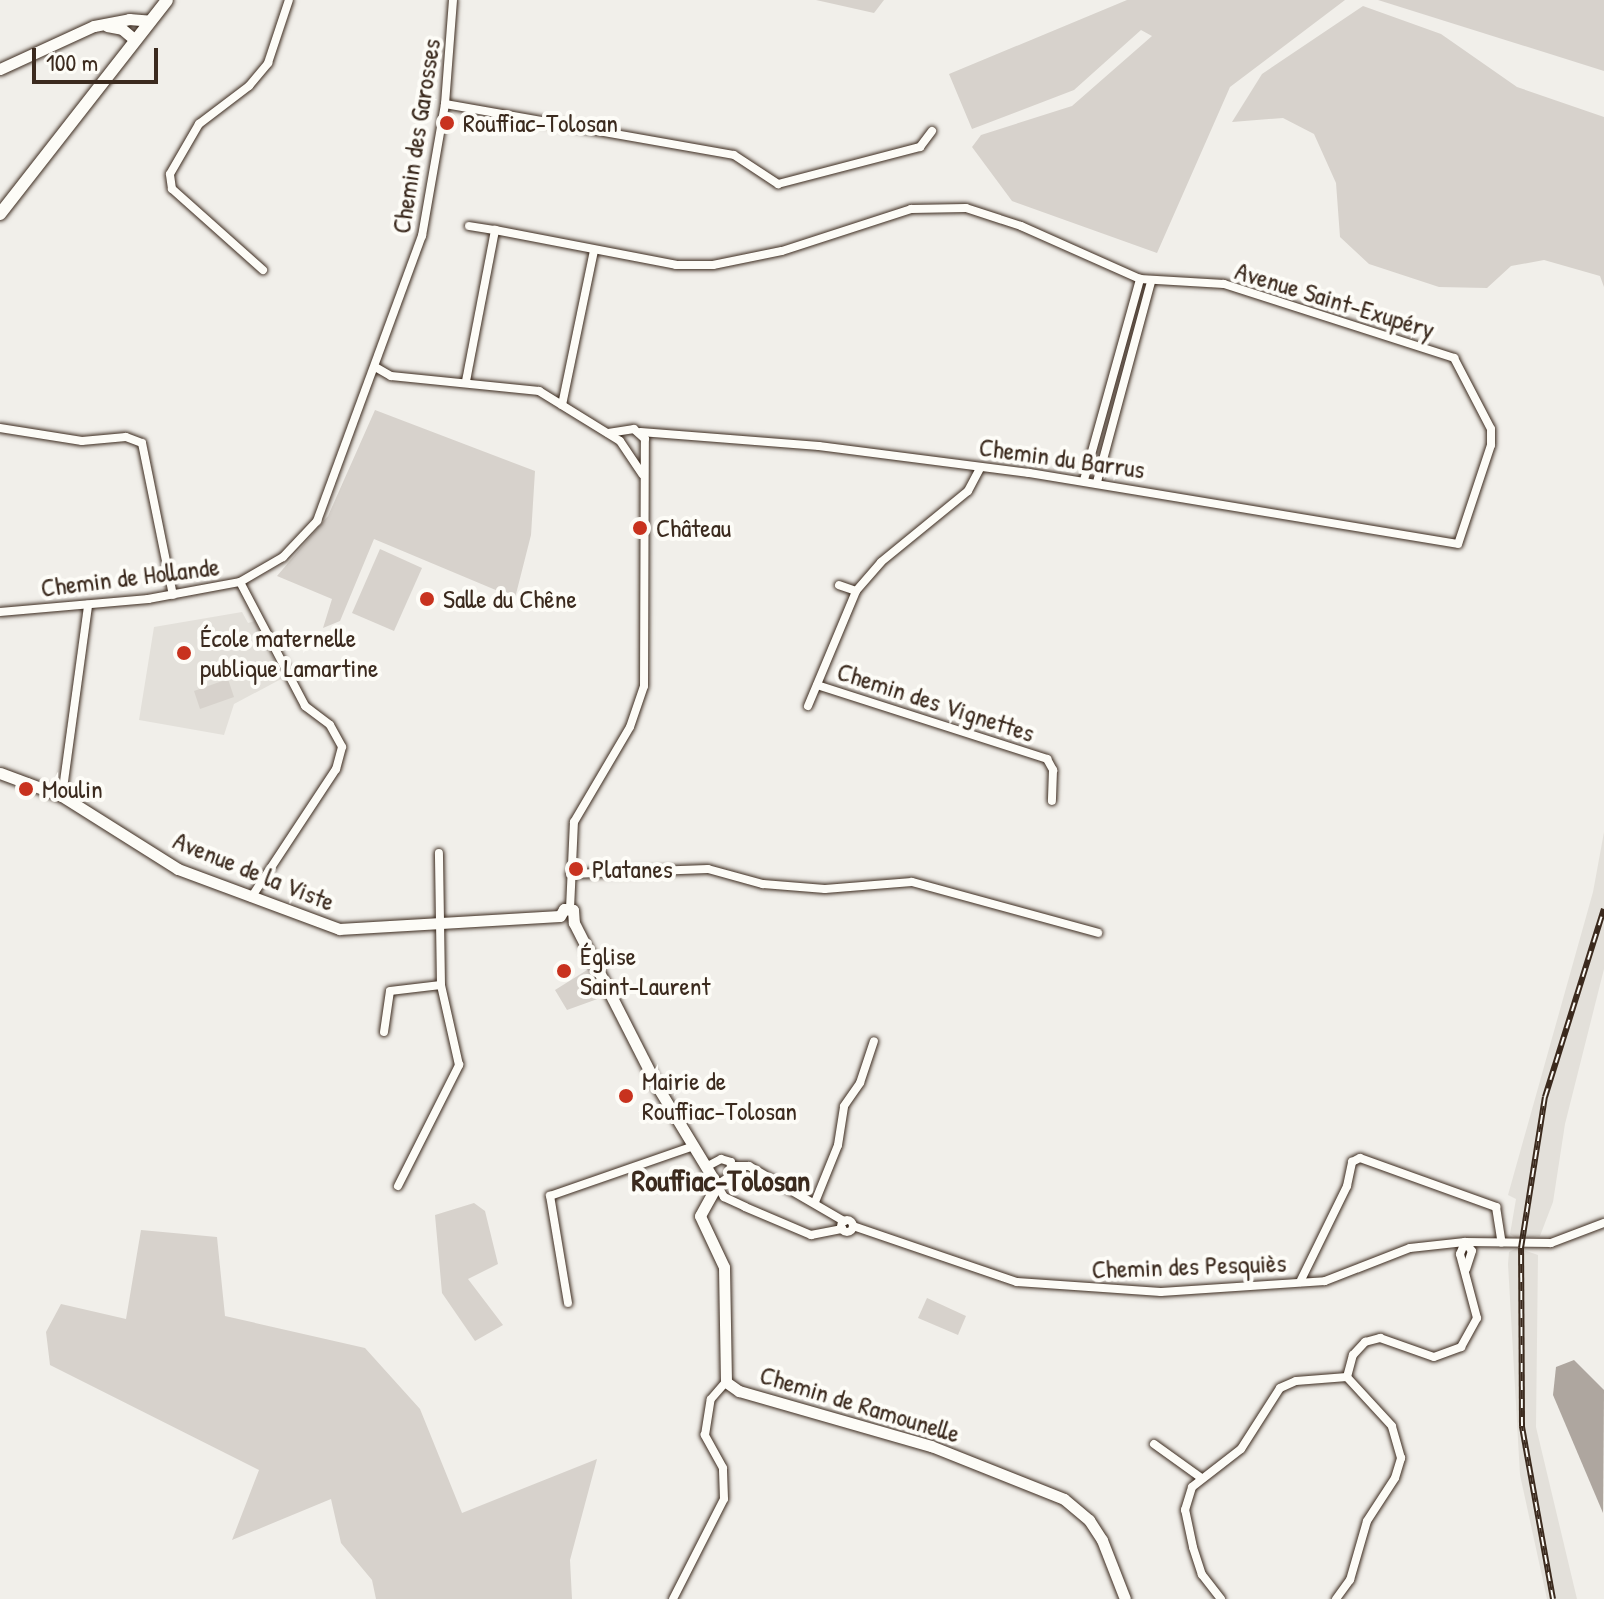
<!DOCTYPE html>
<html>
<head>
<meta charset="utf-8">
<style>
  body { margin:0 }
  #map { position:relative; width:1604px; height:1599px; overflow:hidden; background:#f1efea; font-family:"Patrick Hand",sans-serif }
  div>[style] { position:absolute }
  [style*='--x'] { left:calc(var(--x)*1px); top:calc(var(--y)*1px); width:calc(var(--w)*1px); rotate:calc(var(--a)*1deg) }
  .built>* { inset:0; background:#e3e0da }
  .green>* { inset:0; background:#d7d2cc }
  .water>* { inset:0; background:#aea69f }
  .roads { filter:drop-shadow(0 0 2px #3b2a1e) drop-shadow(0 0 2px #3b2a1e) }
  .street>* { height:8px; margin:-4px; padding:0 4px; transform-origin:4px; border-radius:4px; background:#fdfcf7 }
  .street>.ring { margin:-4px; padding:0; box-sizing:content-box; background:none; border:8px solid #fdfcf7; border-radius:50% }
  .secondary>* { height:11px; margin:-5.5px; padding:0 5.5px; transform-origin:5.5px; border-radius:5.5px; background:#fdfcf7 }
  .primary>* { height:12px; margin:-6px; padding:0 6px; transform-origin:6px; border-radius:6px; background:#fdfcf7 }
  .rail>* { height:6px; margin-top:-3px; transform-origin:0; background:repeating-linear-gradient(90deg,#fdfcf7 0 9px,#3b2a1e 0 18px); box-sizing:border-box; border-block:2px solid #3b2a1e }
  .dots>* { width:22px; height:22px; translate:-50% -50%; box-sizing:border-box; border:4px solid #fdfcf7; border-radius:50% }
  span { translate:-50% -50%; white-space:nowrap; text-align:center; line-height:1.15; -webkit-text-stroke:8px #fdfcf7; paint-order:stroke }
  .poi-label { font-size:26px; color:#3b2a1e }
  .left { translate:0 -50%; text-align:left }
  .street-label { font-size:26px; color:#3b2a1e }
  .quarter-label { font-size:30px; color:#3b2a1e; font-weight:700 }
  .scale { position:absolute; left:32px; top:48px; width:126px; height:36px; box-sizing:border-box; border:4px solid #3b2a1e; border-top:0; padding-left:10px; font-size:24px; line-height:28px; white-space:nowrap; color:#3b2a1e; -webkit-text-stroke:6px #fdfcf7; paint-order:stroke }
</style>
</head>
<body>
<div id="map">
  <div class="built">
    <i style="clip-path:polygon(242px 612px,248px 623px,255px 621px,283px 678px,234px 704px,224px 735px,139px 720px,154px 627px)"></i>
    <i style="clip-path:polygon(1604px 832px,1604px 969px,1565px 1124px,1553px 1202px,1540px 1236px,1518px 1239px,1510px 1234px,1516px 1199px,1508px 1195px,1593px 892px)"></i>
    <i style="clip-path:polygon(1517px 1248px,1538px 1255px,1536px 1427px,1577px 1599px,1547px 1599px,1520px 1475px,1508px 1264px,1509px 1252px)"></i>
  </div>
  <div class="green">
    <i style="clip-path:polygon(816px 0,884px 0,874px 13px)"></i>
    <i style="clip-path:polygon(1127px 0,1345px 0,1230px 87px,1157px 253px,1012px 201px,972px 147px,981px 135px,1072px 106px,1152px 36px,1141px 30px,1074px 90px,972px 129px,949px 74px)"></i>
    <i style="clip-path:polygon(1378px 0,1604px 0,1604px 71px)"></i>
    <i style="clip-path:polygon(1363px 6px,1441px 34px,1517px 87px,1604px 117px,1604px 287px,1600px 276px,1544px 260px,1511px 266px,1487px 288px,1439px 287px,1369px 264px,1340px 237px,1336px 183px,1314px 134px,1283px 118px,1232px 122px,1262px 74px)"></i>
    <i style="clip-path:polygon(375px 410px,535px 471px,531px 535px,515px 598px,374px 539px,340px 621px,323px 628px,332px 599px,277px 576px,328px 516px)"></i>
    <i style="clip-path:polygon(380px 549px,422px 568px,394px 631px,352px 613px)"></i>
    <i style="clip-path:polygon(228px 679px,234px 697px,200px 709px,194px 691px)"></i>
    <i style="clip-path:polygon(584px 953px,603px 997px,567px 1010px,555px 990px,587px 970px,585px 960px,577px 957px)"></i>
    <i style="clip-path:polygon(474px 1203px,485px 1211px,498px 1264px,468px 1279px,503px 1325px,475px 1341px,442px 1293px,435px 1215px)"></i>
    <i style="clip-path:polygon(141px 1230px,217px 1237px,225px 1316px,365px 1348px,420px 1409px,462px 1513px,597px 1459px,570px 1560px,572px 1599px,376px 1599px,372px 1580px,341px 1543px,331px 1499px,232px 1540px,259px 1470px,50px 1365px,46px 1332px,61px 1304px,126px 1319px)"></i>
    <i style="clip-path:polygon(927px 1298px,966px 1316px,958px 1335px,918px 1318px)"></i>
  </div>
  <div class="water">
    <i style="clip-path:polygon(1574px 1360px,1604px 1390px,1603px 1513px,1553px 1395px,1556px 1367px)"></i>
  </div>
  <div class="roads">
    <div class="street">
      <i style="--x:445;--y:104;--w:293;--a:10"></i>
      <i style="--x:734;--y:155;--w:53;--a:33.4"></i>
      <i style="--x:778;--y:184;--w:147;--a:-14.6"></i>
      <i style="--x:920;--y:147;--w:20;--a:-53"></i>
      <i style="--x:469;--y:226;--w:26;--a:9"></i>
      <i style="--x:263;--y:270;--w:122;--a:-138.3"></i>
      <i style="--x:172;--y:189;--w:15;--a:-98"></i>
      <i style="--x:170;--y:174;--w:58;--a:-59.9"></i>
      <i style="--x:199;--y:124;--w:63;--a:-37.2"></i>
      <i style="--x:249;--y:86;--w:30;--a:-50"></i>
      <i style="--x:268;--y:63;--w:66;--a:-71.6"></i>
      <i style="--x:377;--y:368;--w:16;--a:30"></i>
      <i style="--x:391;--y:376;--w:149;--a:5.8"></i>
      <i style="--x:539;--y:391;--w:95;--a:31.7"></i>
      <i style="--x:620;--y:441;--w:40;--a:56"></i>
      <i style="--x:466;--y:381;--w:154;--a:-79.1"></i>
      <i style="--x:495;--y:230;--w:184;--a:10.9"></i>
      <i style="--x:676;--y:265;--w:37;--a:0"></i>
      <i style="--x:713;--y:265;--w:70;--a:-11.5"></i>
      <i style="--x:782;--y:251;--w:136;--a:-18"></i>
      <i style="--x:911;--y:209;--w:55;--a:-1"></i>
      <i style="--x:966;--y:208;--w:58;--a:18.1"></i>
      <i style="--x:1021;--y:226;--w:130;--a:24"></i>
      <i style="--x:1140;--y:279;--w:84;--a:3.4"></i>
      <i style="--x:1224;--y:284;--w:242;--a:17.8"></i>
      <i style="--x:1454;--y:358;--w:80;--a:62.5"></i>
      <i style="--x:1491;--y:429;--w:16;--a:90"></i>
      <i style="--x:1491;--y:445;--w:104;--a:108.4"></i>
      <i style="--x:1458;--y:544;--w:435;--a:-170.6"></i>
      <i style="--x:1029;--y:473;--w:212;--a:-172.7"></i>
      <i style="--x:819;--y:446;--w:179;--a:-175.5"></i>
      <i style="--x:562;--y:405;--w:158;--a:-78.3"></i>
      <i style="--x:0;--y:428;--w:83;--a:9"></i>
      <i style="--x:82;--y:441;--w:44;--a:-5.2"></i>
      <i style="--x:126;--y:437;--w:17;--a:21"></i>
      <i style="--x:142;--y:443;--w:155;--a:78.5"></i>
      <i style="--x:1084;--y:480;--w:209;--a:-74.4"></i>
      <i style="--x:1097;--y:482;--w:207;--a:-74.9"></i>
      <i style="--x:240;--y:582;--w:140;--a:62.3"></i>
      <i style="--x:305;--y:706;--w:31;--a:37"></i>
      <i style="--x:330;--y:725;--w:25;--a:61"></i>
      <i style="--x:342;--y:747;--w:23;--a:105"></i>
      <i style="--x:336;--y:769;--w:154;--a:123.4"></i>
      <i style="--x:856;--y:591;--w:38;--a:-49"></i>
      <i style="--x:881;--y:562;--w:112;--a:-39.2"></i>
      <i style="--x:968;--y:491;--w:27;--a:-62"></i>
      <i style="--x:0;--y:612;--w:149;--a:-5"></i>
      <i style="--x:148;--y:599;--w:94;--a:-10.5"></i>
      <i style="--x:240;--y:582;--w:50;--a:-30.2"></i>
      <i style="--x:283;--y:557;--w:50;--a:-46.6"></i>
      <i style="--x:317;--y:521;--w:304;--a:-69.8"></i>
      <i style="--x:422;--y:236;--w:134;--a:-80.1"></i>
      <i style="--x:445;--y:104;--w:104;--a:-85.6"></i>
      <i style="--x:817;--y:685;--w:242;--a:17.8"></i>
      <i style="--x:1047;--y:759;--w:13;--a:61"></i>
      <i style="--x:1053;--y:770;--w:31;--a:92"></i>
      <i style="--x:808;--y:706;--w:125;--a:-67.3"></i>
      <i style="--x:856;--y:591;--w:18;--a:-161"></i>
      <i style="--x:62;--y:796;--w:193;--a:-82.2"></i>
      <i style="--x:570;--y:874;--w:138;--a:-2.1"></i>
      <i style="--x:708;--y:869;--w:57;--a:15.3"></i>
      <i style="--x:763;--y:884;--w:62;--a:4.6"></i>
      <i style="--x:825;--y:889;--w:87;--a:-4.6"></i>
      <i style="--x:912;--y:882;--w:193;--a:15.3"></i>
      <i style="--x:570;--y:909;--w:87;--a:-87.4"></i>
      <i style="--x:574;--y:822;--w:110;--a:-59.5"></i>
      <i style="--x:630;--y:727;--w:43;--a:-71.1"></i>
      <i style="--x:644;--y:686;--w:247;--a:-89.8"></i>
      <i style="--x:645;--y:439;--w:15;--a:-138"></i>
      <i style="--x:634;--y:429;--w:26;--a:171"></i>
      <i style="--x:384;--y:1032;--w:41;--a:-81.7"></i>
      <i style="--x:390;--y:991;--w:51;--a:-6.7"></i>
      <i style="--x:733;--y:1166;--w:16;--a:0"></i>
      <i style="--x:749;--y:1166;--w:110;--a:30.1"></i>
      <i style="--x:706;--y:1167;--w:17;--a:-28"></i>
      <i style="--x:721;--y:1159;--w:10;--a:17"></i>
      <i style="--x:731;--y:1162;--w:14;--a:94"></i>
      <i style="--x:730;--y:1176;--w:16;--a:145"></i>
      <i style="--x:717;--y:1185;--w:14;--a:60"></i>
      <i style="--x:724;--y:1197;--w:23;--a:25"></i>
      <i style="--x:745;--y:1207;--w:72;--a:23"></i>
      <i style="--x:811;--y:1235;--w:32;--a:-11"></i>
      <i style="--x:398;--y:1186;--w:136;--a:-63.2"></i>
      <i style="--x:459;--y:1065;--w:82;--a:-102.7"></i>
      <i style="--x:441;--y:985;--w:132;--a:-90.9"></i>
      <i style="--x:815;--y:1202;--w:61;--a:-68"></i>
      <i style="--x:838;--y:1145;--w:39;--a:-81"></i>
      <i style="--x:844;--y:1106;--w:28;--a:-55"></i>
      <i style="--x:860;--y:1083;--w:44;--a:-71.6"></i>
      <i class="ring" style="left:841px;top:1220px;width:4px;height:4px"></i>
      <i style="--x:853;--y:1226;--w:173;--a:18.9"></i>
      <i style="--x:1017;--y:1282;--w:144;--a:4"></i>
      <i style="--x:1161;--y:1292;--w:164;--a:-3.8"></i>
      <i style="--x:1325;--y:1281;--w:91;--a:-21.2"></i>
      <i style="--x:1410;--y:1248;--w:55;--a:-6.2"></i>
      <i style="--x:1465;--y:1242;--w:86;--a:0.7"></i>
      <i style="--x:1551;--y:1243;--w:57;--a:-20.7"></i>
      <i style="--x:1300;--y:1282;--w:107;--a:-63.9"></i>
      <i style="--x:1347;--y:1186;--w:25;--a:-78"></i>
      <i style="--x:1352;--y:1162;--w:9;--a:-27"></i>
      <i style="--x:1360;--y:1158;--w:145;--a:19.8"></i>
      <i style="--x:1496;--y:1207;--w:36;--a:81"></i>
      <i style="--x:568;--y:1303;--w:109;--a:-99.5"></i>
      <i style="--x:550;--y:1196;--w:149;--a:-19.2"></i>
      <i style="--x:1154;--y:1444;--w:57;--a:35.7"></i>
      <i style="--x:673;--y:1599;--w:112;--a:-63"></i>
      <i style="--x:724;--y:1499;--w:31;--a:-92"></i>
      <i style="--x:723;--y:1468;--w:38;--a:-119"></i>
      <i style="--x:705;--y:1435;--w:36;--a:-81"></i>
      <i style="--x:711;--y:1399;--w:23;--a:-49"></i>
      <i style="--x:1221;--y:1599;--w:31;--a:-128"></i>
      <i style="--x:1202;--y:1575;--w:29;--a:-108"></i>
      <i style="--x:1193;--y:1547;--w:38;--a:-102"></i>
      <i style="--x:1185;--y:1510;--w:24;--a:-73"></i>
      <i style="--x:1192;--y:1487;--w:62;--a:-37.8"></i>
      <i style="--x:1241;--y:1449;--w:72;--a:-57.4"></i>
      <i style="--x:1280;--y:1388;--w:17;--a:-24"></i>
      <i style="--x:1296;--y:1381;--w:51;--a:-4.5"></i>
      <i style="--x:1336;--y:1599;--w:24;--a:-54"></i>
      <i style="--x:1350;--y:1580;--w:61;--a:-73.9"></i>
      <i style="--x:1367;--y:1521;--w:51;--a:-56.9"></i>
      <i style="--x:1395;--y:1478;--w:21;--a:-73"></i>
      <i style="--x:1401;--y:1458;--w:33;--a:-106"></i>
      <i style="--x:1392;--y:1426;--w:67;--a:-132.6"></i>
      <i style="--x:1347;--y:1377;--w:23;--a:-75"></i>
      <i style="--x:1353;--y:1355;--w:18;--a:-47"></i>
      <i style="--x:1365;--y:1342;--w:16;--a:-15"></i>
      <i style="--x:1380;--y:1338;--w:57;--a:19.4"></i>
      <i style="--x:1434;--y:1357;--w:29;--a:-20"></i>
      <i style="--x:1461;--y:1347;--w:33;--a:-61"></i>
      <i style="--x:1477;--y:1318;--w:66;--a:-104.9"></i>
      <i style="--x:1460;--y:1254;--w:13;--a:-67"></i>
      <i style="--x:1465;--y:1242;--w:11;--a:52"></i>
      <i style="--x:1472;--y:1251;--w:19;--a:108"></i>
    </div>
    <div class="secondary">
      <i style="--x:107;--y:26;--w:15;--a:11"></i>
      <i style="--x:122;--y:29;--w:17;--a:40"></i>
      <i style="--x:0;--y:69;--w:103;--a:-24.6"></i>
      <i style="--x:94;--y:26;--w:36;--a:-11"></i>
      <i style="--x:129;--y:19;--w:21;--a:5"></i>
      <i style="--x:0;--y:773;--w:66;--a:20.4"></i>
      <i style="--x:62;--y:796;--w:137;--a:32.2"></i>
      <i style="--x:178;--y:869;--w:172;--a:20.4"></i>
      <i style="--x:339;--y:929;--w:221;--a:-3.4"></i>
      <i style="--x:560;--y:916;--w:8;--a:-60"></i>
      <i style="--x:564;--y:909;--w:9;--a:6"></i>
      <i style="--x:573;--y:910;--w:13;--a:86"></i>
      <i style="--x:574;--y:923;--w:183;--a:63"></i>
      <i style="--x:657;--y:1086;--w:116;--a:58.8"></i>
      <i style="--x:717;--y:1185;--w:35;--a:119"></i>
      <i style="--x:700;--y:1216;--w:56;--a:64.8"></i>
      <i style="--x:724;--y:1267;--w:115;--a:89"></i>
      <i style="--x:726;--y:1382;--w:16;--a:35"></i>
      <i style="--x:739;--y:1391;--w:200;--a:16"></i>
      <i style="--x:931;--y:1446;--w:143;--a:21.7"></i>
      <i style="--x:1064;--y:1499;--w:33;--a:40"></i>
      <i style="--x:1089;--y:1520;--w:24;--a:57"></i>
      <i style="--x:1102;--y:1540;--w:63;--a:68.7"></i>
    </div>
    <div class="primary">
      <i style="--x:0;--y:214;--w:271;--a:-52"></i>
    </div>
  </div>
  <div class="rail">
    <i style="--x:1553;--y:1599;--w:176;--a:-100.2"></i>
    <i style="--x:1522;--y:1426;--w:178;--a:-90.3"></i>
    <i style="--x:1521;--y:1248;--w:153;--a:-81"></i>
    <i style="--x:1545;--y:1097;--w:197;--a:-72.6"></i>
  </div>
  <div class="dots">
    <i style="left:447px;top:123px;background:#c8321e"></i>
    <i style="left:640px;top:528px;background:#c8321e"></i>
    <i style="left:427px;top:599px;background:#c8321e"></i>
    <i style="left:184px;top:653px;background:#c8321e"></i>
    <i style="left:26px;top:789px;background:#c8321e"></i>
    <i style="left:576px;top:869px;background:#c8321e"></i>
    <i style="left:564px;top:971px;background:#c8321e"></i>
    <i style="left:626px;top:1096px;background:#c8321e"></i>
  </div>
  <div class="poi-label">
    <span class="left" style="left:463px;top:123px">Rouffiac-Tolosan</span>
    <span class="left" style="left:656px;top:528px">Château</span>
    <span class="left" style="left:443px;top:599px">Salle du Chêne</span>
    <span class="left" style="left:200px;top:653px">École maternelle<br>publique Lamartine</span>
    <span class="left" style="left:42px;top:789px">Moulin</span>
    <span class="left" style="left:592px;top:869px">Platanes</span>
    <span class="left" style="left:580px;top:971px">Église<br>Saint-Laurent</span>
    <span class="left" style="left:642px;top:1096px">Mairie de<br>Rouffiac-Tolosan</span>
  </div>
  <div class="street-label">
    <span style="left:416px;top:136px;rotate:-81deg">Chemin des Garosses</span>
    <span style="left:1335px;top:300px;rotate:17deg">Avenue Saint-Exupéry</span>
    <span style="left:1062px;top:458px;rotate:8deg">Chemin du Barrus</span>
    <span style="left:130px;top:577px;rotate:-7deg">Chemin de Hollande</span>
    <span style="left:936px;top:702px;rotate:18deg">Chemin des Vignettes</span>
    <span style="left:254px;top:871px;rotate:22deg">Avenue de la Viste</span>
    <span style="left:1189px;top:1266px;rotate:-2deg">Chemin des Pesquiès</span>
    <span style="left:860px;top:1404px;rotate:17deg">Chemin de Ramounelle</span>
  </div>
  <div class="quarter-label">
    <span style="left:721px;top:1180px">Rouffiac-Tolosan</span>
  </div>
  <div class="scale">100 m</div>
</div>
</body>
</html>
